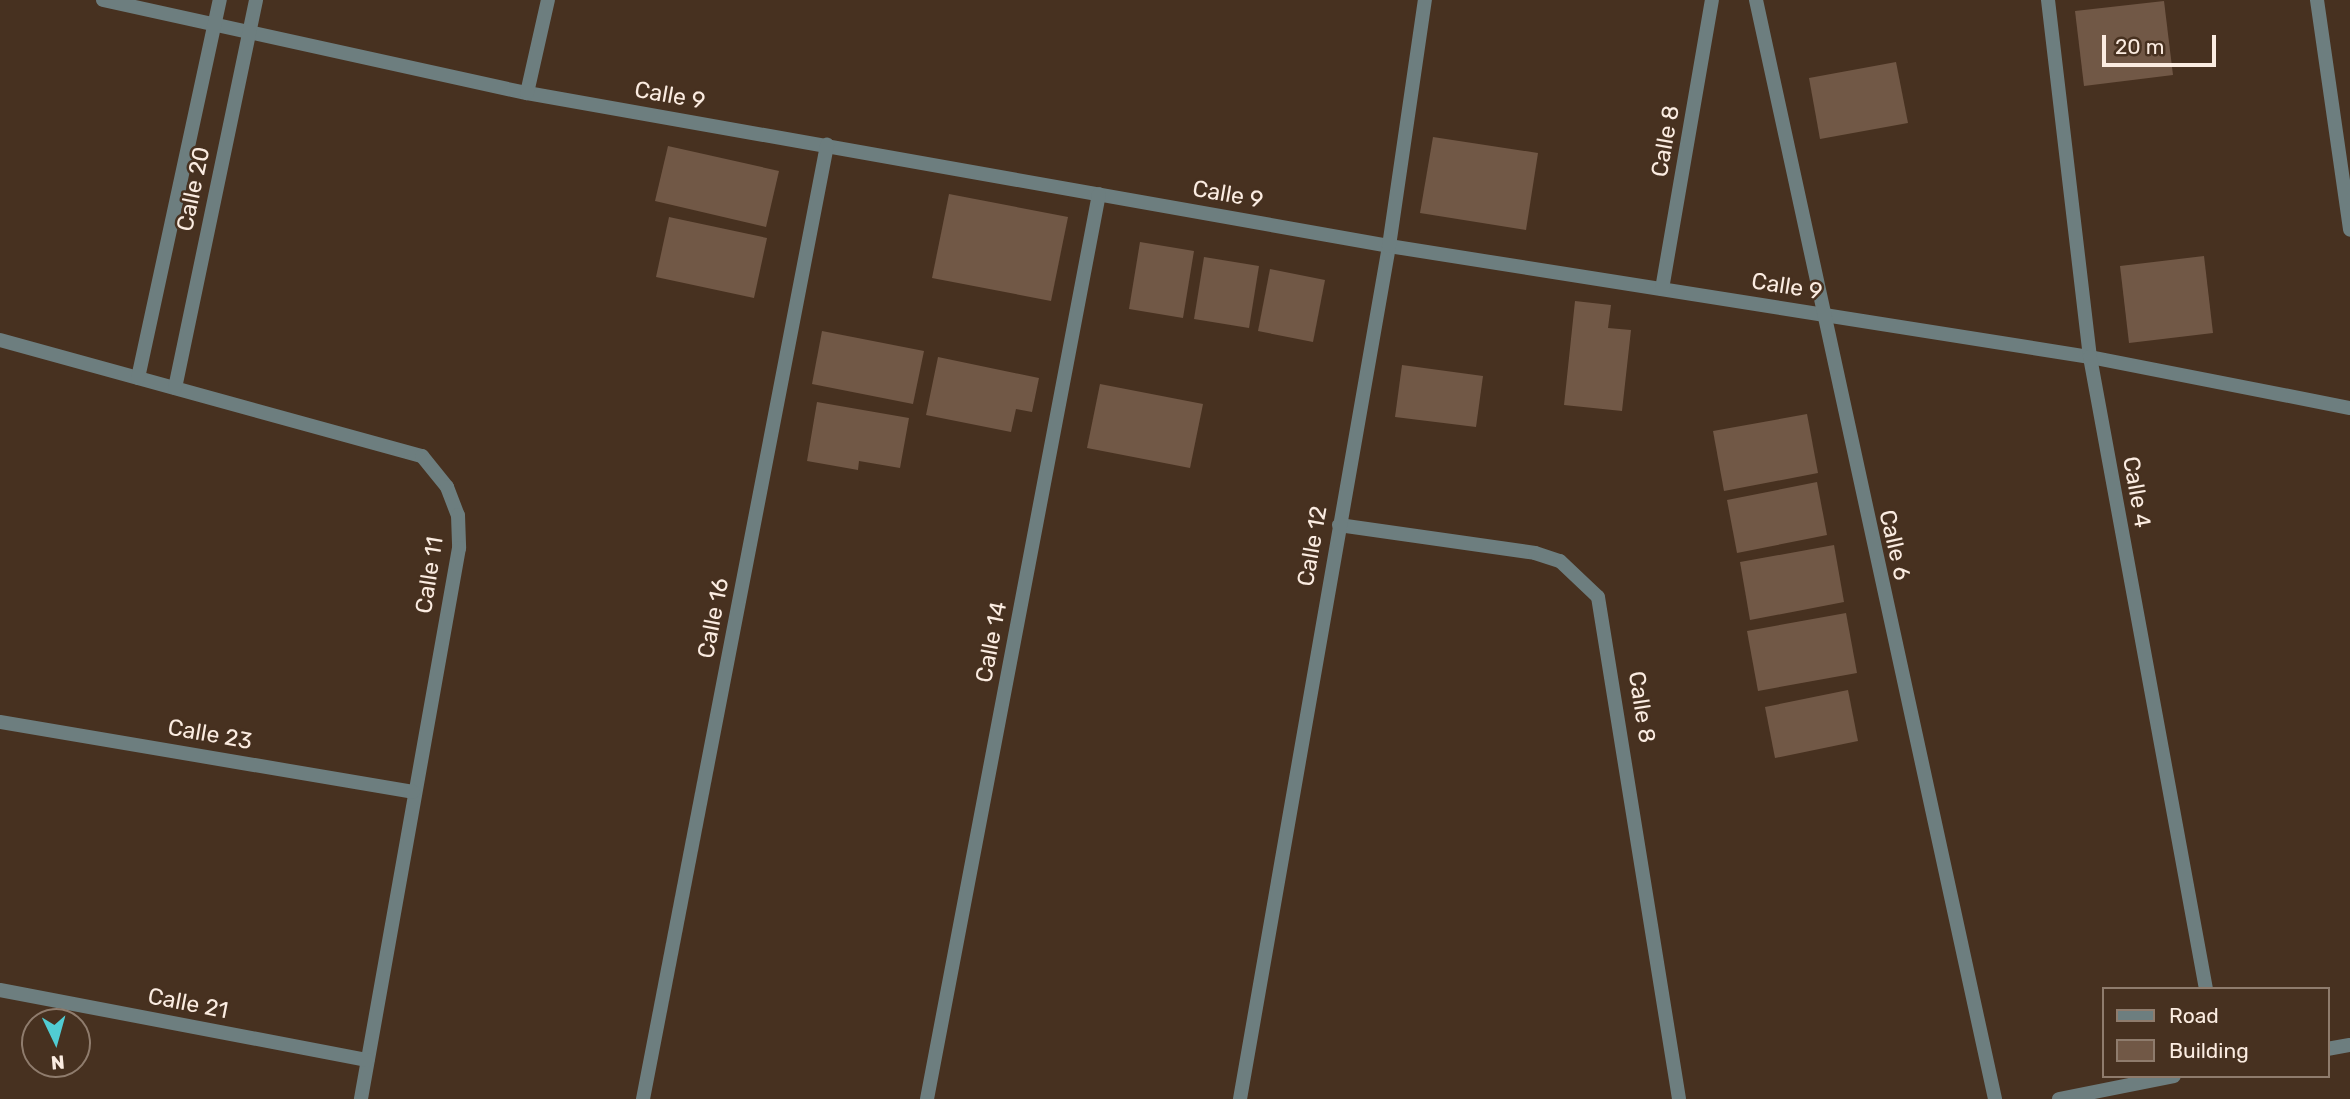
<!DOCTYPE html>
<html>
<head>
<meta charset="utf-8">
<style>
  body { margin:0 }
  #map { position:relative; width:2350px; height:1099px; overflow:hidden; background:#473120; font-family:Rubik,sans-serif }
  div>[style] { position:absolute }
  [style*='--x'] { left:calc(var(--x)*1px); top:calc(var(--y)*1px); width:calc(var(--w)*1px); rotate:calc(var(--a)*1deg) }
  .building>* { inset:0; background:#715846 }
  .street>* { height:14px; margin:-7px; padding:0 7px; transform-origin:7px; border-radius:7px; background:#6d7e7f }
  span { translate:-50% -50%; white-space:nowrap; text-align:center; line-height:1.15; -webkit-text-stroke:5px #473120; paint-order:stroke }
  .street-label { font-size:23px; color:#fbece1 }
  .legend { position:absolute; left:2102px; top:987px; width:228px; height:91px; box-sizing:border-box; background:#473120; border:2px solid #8f7c6d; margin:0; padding:9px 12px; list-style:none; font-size:21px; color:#fbece1 }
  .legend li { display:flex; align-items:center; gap:14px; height:35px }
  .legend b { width:35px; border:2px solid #8f7c6d }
  .north { position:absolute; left:21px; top:1008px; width:70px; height:70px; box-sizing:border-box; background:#473120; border:2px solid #8f7c6d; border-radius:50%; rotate:175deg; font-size:19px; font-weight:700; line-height:28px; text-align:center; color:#fbece1 }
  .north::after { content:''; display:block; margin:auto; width:24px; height:32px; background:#51ccd3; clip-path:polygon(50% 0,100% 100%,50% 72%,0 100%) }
  .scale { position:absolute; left:2102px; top:35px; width:114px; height:32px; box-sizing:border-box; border:4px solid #fbece1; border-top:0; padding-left:9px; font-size:21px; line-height:24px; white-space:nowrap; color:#fbece1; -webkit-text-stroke:5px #473120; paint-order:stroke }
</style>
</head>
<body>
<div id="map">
  <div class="building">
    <i style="clip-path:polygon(2164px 1px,2173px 75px,2084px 86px,2075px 11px)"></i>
    <i style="clip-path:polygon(1896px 62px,1908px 123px,1820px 139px,1809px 78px)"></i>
    <i style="clip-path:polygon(1433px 137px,1538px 153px,1526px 230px,1420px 213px)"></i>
    <i style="clip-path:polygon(668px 146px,779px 171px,766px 227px,655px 201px)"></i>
    <i style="clip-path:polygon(949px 194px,1068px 217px,1051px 301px,932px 278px)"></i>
    <i style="clip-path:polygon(669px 217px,767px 238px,754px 298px,656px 277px)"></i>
    <i style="clip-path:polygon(1140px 242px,1194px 251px,1183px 318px,1129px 309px)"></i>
    <i style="clip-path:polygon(2204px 256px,2213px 333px,2129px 343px,2120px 266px)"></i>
    <i style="clip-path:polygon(1204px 257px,1259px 266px,1249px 328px,1194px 319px)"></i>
    <i style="clip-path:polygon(1270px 269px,1325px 280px,1313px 342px,1258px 331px)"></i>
    <i style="clip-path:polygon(1575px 301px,1611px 305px,1608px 328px,1631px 330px,1622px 411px,1564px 405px)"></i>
    <i style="clip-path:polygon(822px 331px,924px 351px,913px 404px,812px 384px)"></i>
    <i style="clip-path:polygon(938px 357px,1039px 378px,1032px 412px,1016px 409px,1011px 432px,926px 415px)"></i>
    <i style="clip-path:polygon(1402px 365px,1483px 376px,1476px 427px,1395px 417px)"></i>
    <i style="clip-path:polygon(1100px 384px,1203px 404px,1190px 468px,1087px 448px)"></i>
    <i style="clip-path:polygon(817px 402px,909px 418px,900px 468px,859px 461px,858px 470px,807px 461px)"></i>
    <i style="clip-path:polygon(1807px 414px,1818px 473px,1724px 491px,1713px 431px)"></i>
    <i style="clip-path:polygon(1817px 482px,1827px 535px,1737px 553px,1727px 500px)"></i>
    <i style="clip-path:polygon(1834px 545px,1844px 602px,1750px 620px,1740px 562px)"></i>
    <i style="clip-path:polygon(1846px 613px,1857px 673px,1758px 691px,1747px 631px)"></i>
    <i style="clip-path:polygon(1848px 690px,1858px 741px,1775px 758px,1765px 707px)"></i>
  </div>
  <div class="street">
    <i style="--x:103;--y:0;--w:434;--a:12.4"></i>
    <i style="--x:527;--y:93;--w:875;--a:10.06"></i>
    <i style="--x:1389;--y:246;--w:710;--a:9"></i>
    <i style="--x:2090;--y:357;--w:265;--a:11.1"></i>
    <i style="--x:1756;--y:0;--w:1125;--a:77.73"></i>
    <i style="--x:2048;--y:0;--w:359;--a:83.3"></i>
    <i style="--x:2090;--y:357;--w:643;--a:79.6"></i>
    <i style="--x:2317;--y:0;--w:232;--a:81.8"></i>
    <i style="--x:527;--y:93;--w:95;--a:-77.3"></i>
    <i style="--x:1662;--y:289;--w:293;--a:-80.2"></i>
    <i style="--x:0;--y:340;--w:438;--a:15.4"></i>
    <i style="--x:422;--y:456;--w:40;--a:51"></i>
    <i style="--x:447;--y:487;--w:30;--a:69"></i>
    <i style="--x:458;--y:515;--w:33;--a:88"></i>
    <i style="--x:459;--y:548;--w:560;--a:100.09"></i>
    <i style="--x:138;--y:378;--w:387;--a:-77.8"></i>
    <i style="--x:175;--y:388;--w:396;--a:-78.2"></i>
    <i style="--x:1339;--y:525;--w:198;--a:8.1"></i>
    <i style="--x:1535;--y:553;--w:26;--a:18"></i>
    <i style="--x:1560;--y:561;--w:52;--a:43.5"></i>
    <i style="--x:1598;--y:597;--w:508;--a:80.83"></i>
    <i style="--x:0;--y:722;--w:419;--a:9.6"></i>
    <i style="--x:0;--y:990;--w:374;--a:10.8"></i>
    <i style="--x:2327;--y:1049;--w:23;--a:-10"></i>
    <i style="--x:643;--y:1099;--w:972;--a:-79.08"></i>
    <i style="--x:927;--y:1099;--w:921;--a:-79.24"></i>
    <i style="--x:1240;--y:1099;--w:866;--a:-80.09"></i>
    <i style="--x:1389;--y:246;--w:249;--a:-81.7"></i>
    <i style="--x:2059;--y:1099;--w:117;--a:-11.3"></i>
  </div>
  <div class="street-label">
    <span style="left:670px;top:95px;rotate:10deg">Calle 9</span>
    <span style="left:1665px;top:141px;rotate:-80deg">Calle 8</span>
    <span style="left:193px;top:189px;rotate:-78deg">Calle 20</span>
    <span style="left:1228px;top:194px;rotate:10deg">Calle 9</span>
    <span style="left:1787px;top:286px;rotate:9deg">Calle 9</span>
    <span style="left:2137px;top:492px;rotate:80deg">Calle 4</span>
    <span style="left:1895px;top:545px;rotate:77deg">Calle 6</span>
    <span style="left:1312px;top:546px;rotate:-80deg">Calle 12</span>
    <span style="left:429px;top:575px;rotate:-81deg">Calle 11</span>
    <span style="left:713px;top:618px;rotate:-79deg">Calle 16</span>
    <span style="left:991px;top:642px;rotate:-79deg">Calle 14</span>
    <span style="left:1642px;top:707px;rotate:81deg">Calle 8</span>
    <span style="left:210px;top:734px;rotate:10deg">Calle 23</span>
    <span style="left:188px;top:1003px;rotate:11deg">Calle 21</span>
  </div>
  <ul class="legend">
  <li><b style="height:9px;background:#6d7e7f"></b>Road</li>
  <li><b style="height:19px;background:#715846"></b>Building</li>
  </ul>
  <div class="north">N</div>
  <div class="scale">20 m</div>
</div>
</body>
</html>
